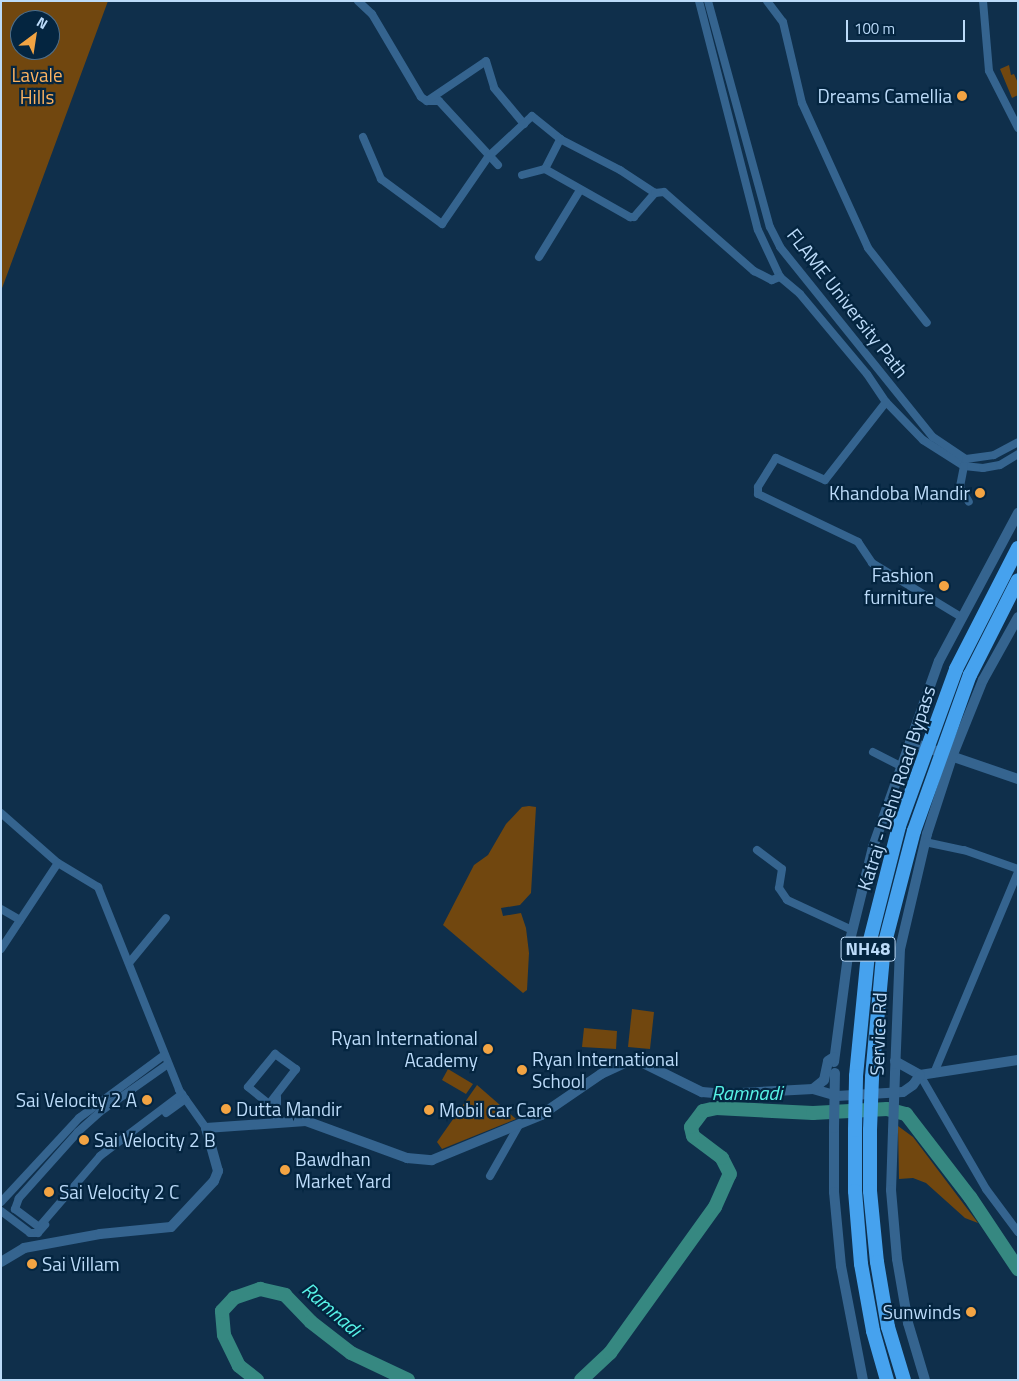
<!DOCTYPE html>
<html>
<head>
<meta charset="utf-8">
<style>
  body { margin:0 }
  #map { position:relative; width:1019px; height:1381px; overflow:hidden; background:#0f2f4b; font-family:"Titillium Web",sans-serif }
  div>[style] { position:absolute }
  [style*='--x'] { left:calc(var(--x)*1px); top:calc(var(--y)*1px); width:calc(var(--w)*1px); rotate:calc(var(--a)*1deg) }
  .green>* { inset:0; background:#71470f }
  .river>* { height:14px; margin:-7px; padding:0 7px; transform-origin:7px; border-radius:7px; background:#368881 }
  .minor>* { height:8px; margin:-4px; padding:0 4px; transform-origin:4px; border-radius:4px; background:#35648f }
  .tertiary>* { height:10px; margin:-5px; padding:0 5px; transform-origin:5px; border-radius:5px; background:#35648f }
  .trunk>* { height:14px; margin:-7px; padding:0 7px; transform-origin:7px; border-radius:7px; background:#46a2ee }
  .tertiary-bridge>* { height:10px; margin:-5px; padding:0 5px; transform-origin:5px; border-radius:5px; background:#35648f }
  .trunk-bridge>* { height:14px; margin:-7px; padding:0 7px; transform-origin:7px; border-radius:7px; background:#46a2ee }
  .dots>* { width:14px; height:14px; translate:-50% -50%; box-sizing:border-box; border:2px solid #042540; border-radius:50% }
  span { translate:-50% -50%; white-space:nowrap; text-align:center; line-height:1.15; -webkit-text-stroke:4.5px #042540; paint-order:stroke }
  .shield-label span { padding:1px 4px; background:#042540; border:1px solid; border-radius:4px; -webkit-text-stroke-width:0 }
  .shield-label { font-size:18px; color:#bcdbf9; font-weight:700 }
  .park-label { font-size:19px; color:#fcb361 }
  .poi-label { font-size:19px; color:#bcdbf9 }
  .right { translate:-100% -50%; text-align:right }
  .left { translate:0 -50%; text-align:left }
  .street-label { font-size:19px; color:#bcdbf9 }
  .water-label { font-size:20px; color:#57f3e7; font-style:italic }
  .frame { position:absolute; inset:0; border:2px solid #bcdbf9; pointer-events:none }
  .north { position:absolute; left:10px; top:10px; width:50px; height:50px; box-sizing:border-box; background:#042540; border:1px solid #4e6e8a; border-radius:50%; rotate:31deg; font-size:14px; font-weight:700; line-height:20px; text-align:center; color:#bcdbf9 }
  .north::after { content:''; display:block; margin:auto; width:18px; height:22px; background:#f3a443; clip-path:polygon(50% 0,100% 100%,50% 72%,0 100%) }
  .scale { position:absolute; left:846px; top:20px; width:119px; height:22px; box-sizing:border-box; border:2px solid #bcdbf9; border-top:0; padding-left:6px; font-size:15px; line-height:18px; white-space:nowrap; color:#bcdbf9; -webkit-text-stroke:4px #042540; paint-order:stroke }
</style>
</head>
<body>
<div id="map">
  <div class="green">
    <i style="clip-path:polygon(evenodd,1px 1px,108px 1px,1px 291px,1px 1px,20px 20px,50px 20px,50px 50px,20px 50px,20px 20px)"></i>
    <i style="clip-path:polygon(1009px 65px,1011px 75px,1014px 74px,1018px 83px,1018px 95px,1012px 98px,1000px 69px)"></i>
    <i style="clip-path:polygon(529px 806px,536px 807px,531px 893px,520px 905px,501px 908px,503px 916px,521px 913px,526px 928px,529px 953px,527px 990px,523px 993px,443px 925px,474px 865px,488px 855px,506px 824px,522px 807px)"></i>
    <i style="clip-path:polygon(632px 1009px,654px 1012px,650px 1049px,628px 1047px)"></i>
    <i style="clip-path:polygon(584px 1028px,617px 1031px,616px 1049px,582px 1047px)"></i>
    <i style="clip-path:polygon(448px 1069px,473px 1084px,466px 1094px,442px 1080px)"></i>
    <i style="clip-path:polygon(477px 1085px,516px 1119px,442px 1149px,437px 1142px)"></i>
    <i style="clip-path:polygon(898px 1126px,913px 1137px,978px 1223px,965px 1218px,926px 1183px,913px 1178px,899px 1179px)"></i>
  </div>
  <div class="river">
    <i style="--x:257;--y:1380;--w:23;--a:-142"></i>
    <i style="--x:239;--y:1366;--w:34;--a:-116"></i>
    <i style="--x:224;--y:1335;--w:24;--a:-95"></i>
    <i style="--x:222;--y:1311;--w:18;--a:-47"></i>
    <i style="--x:234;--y:1298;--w:28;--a:-19"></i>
    <i style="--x:260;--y:1289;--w:26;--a:13"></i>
    <i style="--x:285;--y:1295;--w:37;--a:46"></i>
    <i style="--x:311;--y:1322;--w:51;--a:37.8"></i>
    <i style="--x:351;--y:1353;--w:63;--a:25.3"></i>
    <i style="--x:581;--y:1380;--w:40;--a:-43"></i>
    <i style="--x:610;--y:1353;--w:180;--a:-54.3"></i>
    <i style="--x:715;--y:1207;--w:36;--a:-66"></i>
    <i style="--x:730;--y:1174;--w:18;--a:-117"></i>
    <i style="--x:722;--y:1158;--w:36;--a:-143"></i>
    <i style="--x:693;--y:1136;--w:9;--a:-103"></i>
    <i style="--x:691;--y:1127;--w:20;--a:-53"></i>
    <i style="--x:703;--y:1111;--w:13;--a:-13"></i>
    <i style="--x:716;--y:1108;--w:97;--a:3"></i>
    <i style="--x:813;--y:1113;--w:74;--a:-3.1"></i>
    <i style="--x:887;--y:1109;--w:20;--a:15"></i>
    <i style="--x:906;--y:1114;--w:105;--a:52.4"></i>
    <i style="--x:970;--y:1197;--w:87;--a:56.3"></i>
  </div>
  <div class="minor">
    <i style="--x:358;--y:1;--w:19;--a:43"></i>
    <i style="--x:372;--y:14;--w:96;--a:59.4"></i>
    <i style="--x:421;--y:97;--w:7;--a:34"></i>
    <i style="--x:427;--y:101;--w:12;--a:0"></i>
    <i style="--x:439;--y:101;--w:87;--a:47.3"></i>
    <i style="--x:699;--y:1;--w:236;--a:75.6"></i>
    <i style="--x:758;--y:230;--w:52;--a:64.9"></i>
    <i style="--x:780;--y:277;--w:26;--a:40"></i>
    <i style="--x:800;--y:294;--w:104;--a:50.1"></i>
    <i style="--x:867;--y:374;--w:34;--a:56"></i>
    <i style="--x:886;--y:402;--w:53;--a:45.8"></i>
    <i style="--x:923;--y:440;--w:49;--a:32.4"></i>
    <i style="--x:964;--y:466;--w:19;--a:6"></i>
    <i style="--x:983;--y:468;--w:17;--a:-10"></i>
    <i style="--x:1000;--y:465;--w:21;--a:-31"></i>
    <i style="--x:708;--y:1;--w:234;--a:74.7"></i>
    <i style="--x:770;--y:227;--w:22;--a:63"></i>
    <i style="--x:780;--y:247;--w:244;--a:51.2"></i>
    <i style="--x:933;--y:437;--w:40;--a:34"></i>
    <i style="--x:966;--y:459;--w:28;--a:-8"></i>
    <i style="--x:994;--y:455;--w:27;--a:-28"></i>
    <i style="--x:767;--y:1;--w:26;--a:53"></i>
    <i style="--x:783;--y:22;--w:83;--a:76.8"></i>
    <i style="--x:802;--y:103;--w:159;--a:65.5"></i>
    <i style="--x:868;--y:248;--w:95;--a:51.8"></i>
    <i style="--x:983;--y:1;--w:70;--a:85.1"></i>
    <i style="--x:989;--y:71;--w:64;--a:63"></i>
    <i style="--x:427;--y:101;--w:71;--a:-34.1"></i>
    <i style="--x:486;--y:61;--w:28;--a:73"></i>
    <i style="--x:494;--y:88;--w:47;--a:50.2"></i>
    <i style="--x:363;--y:137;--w:46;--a:66.8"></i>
    <i style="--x:381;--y:179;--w:76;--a:36.4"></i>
    <i style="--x:442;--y:224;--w:81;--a:-55.5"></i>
    <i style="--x:488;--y:157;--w:60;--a:-43"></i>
    <i style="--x:532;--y:116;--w:36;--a:39"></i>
    <i style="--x:545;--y:169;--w:34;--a:-63"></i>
    <i style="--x:560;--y:139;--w:68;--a:27.3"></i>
    <i style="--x:620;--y:170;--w:42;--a:33.3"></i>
    <i style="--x:522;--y:175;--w:24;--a:-15"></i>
    <i style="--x:545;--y:169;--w:98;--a:29.5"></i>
    <i style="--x:630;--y:217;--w:4;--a:0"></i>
    <i style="--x:634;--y:217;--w:32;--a:-49"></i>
    <i style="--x:655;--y:193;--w:9;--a:-6"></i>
    <i style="--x:664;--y:192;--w:120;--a:41.3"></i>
    <i style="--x:754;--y:271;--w:20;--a:27"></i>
    <i style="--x:772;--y:280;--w:9;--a:-21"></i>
    <i style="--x:539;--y:257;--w:79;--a:-58.5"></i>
    <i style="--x:886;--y:402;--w:99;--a:128"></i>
    <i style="--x:825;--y:480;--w:54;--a:-155.8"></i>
    <i style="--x:776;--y:458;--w:34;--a:122"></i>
    <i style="--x:758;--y:487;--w:7;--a:90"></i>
    <i style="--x:758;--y:494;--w:111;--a:25.6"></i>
    <i style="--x:858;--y:542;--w:25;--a:56"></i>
    <i style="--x:872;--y:563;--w:104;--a:31.2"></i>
    <i style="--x:964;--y:466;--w:21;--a:101"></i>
    <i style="--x:960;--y:487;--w:17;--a:59"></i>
    <i style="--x:873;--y:752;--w:33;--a:27"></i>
    <i style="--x:1;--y:813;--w:76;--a:41.3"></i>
    <i style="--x:58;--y:863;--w:47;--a:31"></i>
    <i style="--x:98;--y:887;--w:219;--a:68.2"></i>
    <i style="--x:179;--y:1090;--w:47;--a:54.6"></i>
    <i style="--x:925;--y:842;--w:40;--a:12"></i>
    <i style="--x:964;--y:850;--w:57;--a:19.4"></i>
    <i style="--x:757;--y:850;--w:31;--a:37"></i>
    <i style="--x:782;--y:869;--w:19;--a:99"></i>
    <i style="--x:779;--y:888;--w:14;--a:56"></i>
    <i style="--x:787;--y:900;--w:72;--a:24.8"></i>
    <i style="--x:1;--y:909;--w:22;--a:30"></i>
    <i style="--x:1;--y:949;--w:103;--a:-56.5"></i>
    <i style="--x:129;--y:963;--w:58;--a:-50.6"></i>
    <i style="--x:275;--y:1054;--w:26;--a:36"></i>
    <i style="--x:296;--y:1069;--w:44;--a:127.6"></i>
    <i style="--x:269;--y:1104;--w:27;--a:-141"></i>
    <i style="--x:248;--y:1087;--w:43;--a:-50.7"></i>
    <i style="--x:168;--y:1064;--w:83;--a:144.8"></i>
    <i style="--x:100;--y:1112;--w:30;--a:138"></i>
    <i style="--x:78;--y:1132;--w:89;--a:131.8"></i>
    <i style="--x:19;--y:1198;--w:12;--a:110"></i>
    <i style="--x:15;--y:1209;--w:30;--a:37"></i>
    <i style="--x:39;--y:1227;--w:94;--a:-49.3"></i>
    <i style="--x:100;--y:1156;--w:103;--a:-37.1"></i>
    <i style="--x:934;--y:1073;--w:218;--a:-67.3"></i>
    <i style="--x:920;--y:1075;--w:132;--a:59.9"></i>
    <i style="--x:986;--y:1189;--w:54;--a:53.3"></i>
    <i style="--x:166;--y:1113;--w:24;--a:-36"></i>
    <i style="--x:277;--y:1122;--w:25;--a:-90"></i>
    <i style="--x:490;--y:1176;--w:59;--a:-60.4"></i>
    <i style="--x:1;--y:1202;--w:115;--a:-47.1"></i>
    <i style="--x:79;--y:1118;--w:106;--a:-36.5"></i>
    <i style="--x:1;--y:1211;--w:36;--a:37"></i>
    <i style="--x:30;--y:1233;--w:8;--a:0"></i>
    <i style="--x:38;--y:1233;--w:11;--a:-49"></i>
  </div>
  <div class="tertiary">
    <i style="--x:910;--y:742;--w:114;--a:18.9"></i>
    <i style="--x:895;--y:1061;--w:29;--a:29"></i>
    <i style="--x:920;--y:1075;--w:99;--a:-8.7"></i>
    <i style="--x:834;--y:1062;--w:123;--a:-82.5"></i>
    <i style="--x:850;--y:940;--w:96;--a:-76.1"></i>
    <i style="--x:873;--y:847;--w:197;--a:-70.5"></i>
    <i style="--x:939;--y:661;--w:168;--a:-61.9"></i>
    <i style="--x:895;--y:1073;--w:124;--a:-87.7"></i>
    <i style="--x:900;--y:949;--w:118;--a:-76.8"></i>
    <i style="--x:927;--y:834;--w:81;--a:-72"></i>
    <i style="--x:952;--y:757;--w:83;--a:-68.1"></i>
    <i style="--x:983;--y:680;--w:72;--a:-60.9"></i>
    <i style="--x:813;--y:1089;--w:25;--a:16"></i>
    <i style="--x:837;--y:1096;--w:66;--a:-3.5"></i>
    <i style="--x:903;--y:1092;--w:12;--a:-35"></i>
    <i style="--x:913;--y:1085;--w:12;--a:-55"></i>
    <i style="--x:834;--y:1128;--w:64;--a:90"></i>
    <i style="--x:834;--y:1192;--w:74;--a:84.6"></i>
    <i style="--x:841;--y:1266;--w:116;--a:79.1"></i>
    <i style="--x:893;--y:1131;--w:59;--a:91.9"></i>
    <i style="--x:891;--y:1190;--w:69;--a:85"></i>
    <i style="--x:897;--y:1259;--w:65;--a:80.2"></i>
    <i style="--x:908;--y:1323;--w:59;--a:73.4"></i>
    <i style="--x:1;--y:1262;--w:27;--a:-31"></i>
    <i style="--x:24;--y:1248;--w:77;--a:-10.4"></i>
    <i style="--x:100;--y:1234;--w:71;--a:-5.6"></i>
    <i style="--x:171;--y:1227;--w:63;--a:-46.9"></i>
    <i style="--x:214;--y:1181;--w:11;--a:-68"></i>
    <i style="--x:218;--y:1171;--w:45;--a:-105.6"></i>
    <i style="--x:206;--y:1128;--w:100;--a:-4"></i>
    <i style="--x:306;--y:1121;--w:108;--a:20.1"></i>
    <i style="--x:407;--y:1158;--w:25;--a:5"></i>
    <i style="--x:432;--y:1160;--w:118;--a:-22.4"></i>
    <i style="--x:541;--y:1115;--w:73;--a:-34.3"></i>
    <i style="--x:601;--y:1074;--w:31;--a:-25"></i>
    <i style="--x:629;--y:1061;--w:14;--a:8"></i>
    <i style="--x:643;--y:1063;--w:66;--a:26.2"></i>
    <i style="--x:702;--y:1092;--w:21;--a:5"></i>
    <i style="--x:723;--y:1094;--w:90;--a:-3.2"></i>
    <i style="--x:813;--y:1089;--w:14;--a:-39"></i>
    <i style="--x:824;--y:1080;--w:19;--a:-78"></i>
    <i style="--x:828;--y:1061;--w:7;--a:-34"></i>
  </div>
  <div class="trunk">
    <i style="--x:956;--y:669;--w:136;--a:-62.9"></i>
    <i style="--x:970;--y:675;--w:106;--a:-63.2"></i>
    <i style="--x:856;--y:1076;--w:133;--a:-84.4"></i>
    <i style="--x:869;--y:944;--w:122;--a:-75.7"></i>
    <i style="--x:872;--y:1077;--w:132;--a:-84.8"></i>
    <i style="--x:884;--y:946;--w:119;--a:-75.4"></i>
    <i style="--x:855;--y:1130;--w:61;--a:90"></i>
    <i style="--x:855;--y:1191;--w:73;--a:85.3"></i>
    <i style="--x:861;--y:1264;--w:68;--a:79.8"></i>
    <i style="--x:873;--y:1331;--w:51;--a:74.1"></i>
    <i style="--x:870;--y:1130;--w:61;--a:90"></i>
    <i style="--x:870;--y:1191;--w:71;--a:84.4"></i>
    <i style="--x:877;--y:1262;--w:66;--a:80.4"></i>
    <i style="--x:888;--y:1327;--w:55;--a:73.2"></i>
  </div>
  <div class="tertiary-bridge">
    <i style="--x:834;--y:1128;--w:55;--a:-89"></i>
    <i style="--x:893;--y:1131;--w:58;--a:-88"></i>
  </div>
  <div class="trunk-bridge">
    <i style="--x:899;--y:826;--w:167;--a:-70"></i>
    <i style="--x:914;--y:831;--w:166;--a:-70.3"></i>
    <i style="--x:855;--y:1130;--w:54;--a:-88.9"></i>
    <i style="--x:870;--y:1130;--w:53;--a:-87.8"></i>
  </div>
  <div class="dots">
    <i style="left:962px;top:96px;background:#f3a443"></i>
    <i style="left:980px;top:493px;background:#f3a443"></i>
    <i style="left:944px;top:586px;background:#f3a443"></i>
    <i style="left:488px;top:1049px;background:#f3a443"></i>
    <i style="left:522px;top:1070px;background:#f3a443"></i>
    <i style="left:147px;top:1100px;background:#f3a443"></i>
    <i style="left:226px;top:1109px;background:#f3a443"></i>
    <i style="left:429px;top:1110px;background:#f3a443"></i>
    <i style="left:84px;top:1140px;background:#f3a443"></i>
    <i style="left:285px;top:1170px;background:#f3a443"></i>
    <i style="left:49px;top:1192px;background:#f3a443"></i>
    <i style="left:32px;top:1264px;background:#f3a443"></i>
    <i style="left:971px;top:1312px;background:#f3a443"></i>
  </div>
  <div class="shield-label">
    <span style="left:868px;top:949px">NH48</span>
  </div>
  <div class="park-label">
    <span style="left:37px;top:86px">Lavale<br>Hills</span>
  </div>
  <div class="poi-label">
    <span class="right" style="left:952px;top:96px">Dreams Camellia</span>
    <span class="right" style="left:970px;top:493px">Khandoba Mandir</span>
    <span class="right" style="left:934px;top:586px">Fashion<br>furniture</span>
    <span class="right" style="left:478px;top:1049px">Ryan International<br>Academy</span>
    <span class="left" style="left:532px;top:1070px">Ryan International<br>School</span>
    <span class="right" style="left:137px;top:1100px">Sai Velocity 2 A</span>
    <span class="left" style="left:236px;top:1109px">Dutta Mandir</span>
    <span class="left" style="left:439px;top:1110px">Mobil car Care</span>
    <span class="left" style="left:94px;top:1140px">Sai Velocity 2 B</span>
    <span class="left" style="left:295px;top:1170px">Bawdhan<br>Market Yard</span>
    <span class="left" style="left:59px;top:1192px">Sai Velocity 2 C</span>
    <span class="left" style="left:42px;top:1264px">Sai Villam</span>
    <span class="right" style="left:961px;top:1312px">Sunwinds</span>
  </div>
  <div class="street-label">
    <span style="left:848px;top:303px;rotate:52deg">FLAME University Path</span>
    <span style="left:896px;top:788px;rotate:-72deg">Katraj - Dehu Road Bypass</span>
    <span style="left:878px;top:1034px;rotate:-88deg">Service Rd</span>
  </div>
  <div class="water-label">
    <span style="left:747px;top:1092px">Ramnadi</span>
    <span style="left:332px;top:1309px;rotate:41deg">Ramnadi</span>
  </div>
  <div class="frame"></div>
  <div class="north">N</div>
  <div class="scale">100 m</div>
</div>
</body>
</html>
